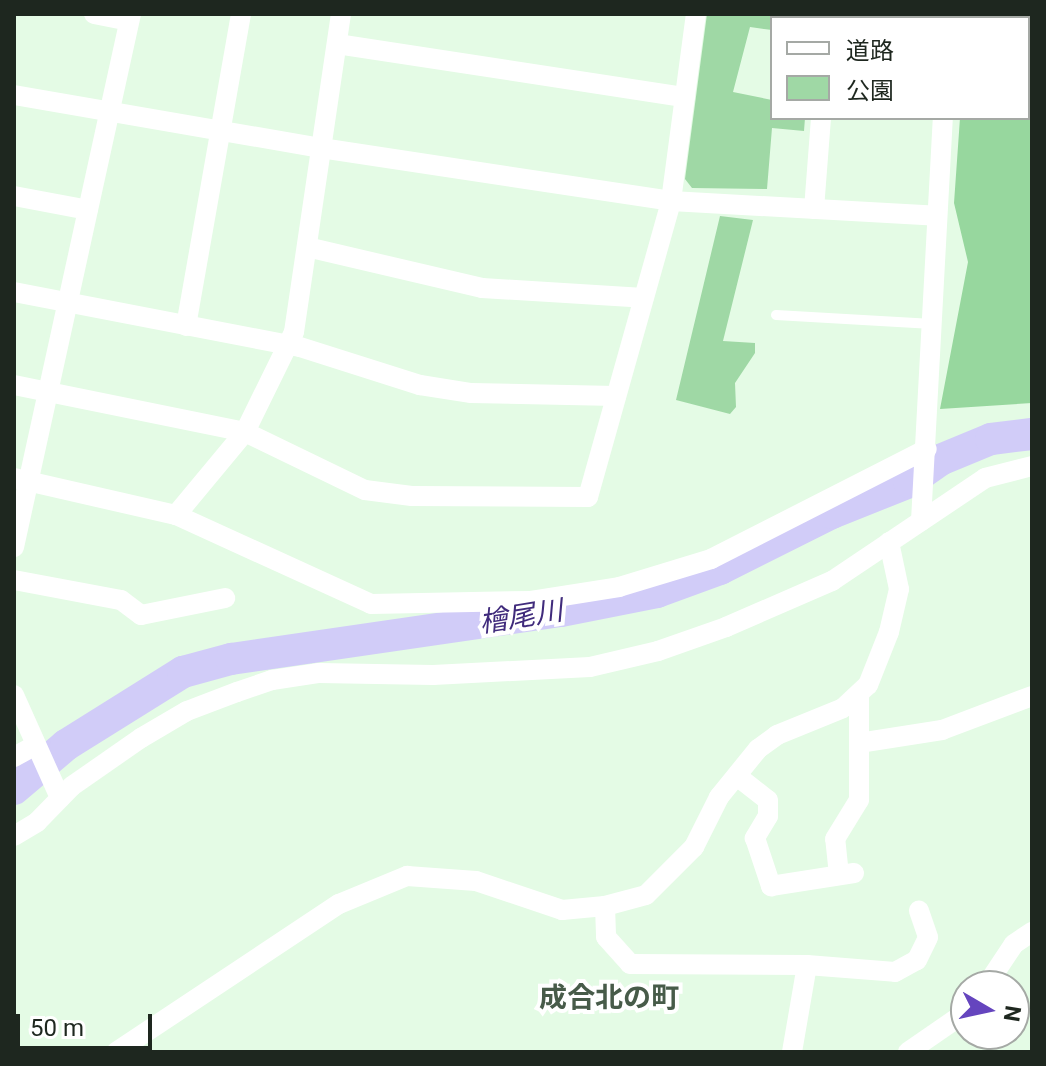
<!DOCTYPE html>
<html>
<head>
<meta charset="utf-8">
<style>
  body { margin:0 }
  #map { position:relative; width:1046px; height:1066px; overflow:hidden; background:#e4fbe5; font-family:Roboto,"Noto Sans JP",sans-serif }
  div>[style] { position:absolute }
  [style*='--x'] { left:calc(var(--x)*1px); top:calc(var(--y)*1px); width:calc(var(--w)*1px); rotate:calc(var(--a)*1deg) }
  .green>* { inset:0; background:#9fd8a5 }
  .forest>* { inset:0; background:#97d79e }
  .river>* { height:32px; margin:-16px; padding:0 16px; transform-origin:16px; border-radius:16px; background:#d1ccf8 }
  .lane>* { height:10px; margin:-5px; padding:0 5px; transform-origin:5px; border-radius:5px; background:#fff }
  .street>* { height:20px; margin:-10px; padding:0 10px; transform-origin:10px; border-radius:10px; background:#fff }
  span { translate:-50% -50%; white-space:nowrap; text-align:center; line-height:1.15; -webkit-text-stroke:8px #fff; paint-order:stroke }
  .water-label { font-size:28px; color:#402b7c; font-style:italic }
  .neighbourhood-label { font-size:28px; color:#475b49; font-weight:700 }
  .frame { position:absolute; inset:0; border:16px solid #1e271f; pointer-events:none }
  .legend { position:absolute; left:770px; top:16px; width:260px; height:104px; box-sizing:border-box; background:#fff; border:2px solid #a5a9a5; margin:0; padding:10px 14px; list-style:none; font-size:24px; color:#1e271f }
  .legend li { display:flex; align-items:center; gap:16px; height:40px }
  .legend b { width:40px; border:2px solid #a5a9a5 }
  .north { position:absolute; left:950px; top:970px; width:80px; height:80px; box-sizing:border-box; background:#fff; border:2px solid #a5a9a5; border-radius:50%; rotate:99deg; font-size:22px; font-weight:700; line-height:32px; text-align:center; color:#1e271f }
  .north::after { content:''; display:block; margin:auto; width:28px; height:36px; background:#6545be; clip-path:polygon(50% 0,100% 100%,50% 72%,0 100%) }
  .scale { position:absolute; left:16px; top:1014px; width:136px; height:36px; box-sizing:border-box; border:4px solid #1e271f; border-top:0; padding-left:10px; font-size:24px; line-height:28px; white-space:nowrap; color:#1e271f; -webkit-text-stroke:6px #fff; paint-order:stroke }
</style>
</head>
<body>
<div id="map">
  <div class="green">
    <i style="clip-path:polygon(707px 14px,815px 14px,814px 18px,772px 18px,772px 30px,750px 27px,733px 92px,772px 100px,772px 118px,805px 118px,804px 131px,772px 128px,767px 189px,692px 188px,685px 179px)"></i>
    <i style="clip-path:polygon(720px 216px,753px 220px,723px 341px,755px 343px,755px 353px,735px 383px,736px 407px,730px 414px,676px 400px)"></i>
  </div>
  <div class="forest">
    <i style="clip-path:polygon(988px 14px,1032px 14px,1032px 403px,940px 409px,968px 262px,954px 203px,960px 118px,1028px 118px,1028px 18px,987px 18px)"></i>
  </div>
  <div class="river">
    <i style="--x:14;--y:789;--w:68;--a:-40.2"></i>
    <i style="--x:66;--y:745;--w:138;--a:-32"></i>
    <i style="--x:183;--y:672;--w:50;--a:-15.2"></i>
    <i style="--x:231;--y:659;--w:333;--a:-8.3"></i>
    <i style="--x:561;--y:611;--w:98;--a:-11.2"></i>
    <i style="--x:657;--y:592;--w:67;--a:-20.1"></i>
    <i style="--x:720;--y:569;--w:125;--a:-26.6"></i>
    <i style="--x:832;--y:513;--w:83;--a:-21.9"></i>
    <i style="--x:909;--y:482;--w:38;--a:-35"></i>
    <i style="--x:940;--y:460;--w:55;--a:-22.4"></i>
    <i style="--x:991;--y:439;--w:41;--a:-7"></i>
  </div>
  <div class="lane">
    <i style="--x:776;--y:315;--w:157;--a:3.3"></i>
  </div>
  <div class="street">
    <i style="--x:94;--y:14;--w:36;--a:11"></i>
    <i style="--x:827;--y:18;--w:4;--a:-76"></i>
    <i style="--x:950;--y:18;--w:4;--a:-90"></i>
    <i style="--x:337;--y:44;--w:352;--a:8.7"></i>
    <i style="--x:14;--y:95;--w:312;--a:9.8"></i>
    <i style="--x:321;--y:148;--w:354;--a:8.6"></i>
    <i style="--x:671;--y:201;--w:266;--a:3.2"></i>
    <i style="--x:14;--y:196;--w:75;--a:10.7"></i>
    <i style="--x:814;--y:209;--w:91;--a:-85.6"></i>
    <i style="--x:307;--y:247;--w:180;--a:13.2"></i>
    <i style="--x:482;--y:288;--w:162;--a:3.5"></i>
    <i style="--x:14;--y:292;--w:291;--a:10.9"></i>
    <i style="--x:300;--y:347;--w:126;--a:17.6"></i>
    <i style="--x:420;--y:385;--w:52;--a:8.9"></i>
    <i style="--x:471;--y:393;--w:145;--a:1.2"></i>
    <i style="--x:186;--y:326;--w:317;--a:-80"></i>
    <i style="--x:14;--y:385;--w:236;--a:11.5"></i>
    <i style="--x:245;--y:432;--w:133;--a:25.8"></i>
    <i style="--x:365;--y:490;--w:47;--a:7.3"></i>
    <i style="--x:412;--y:496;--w:176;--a:0.3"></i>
    <i style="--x:588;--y:497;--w:307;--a:-74.3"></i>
    <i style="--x:671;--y:201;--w:189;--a:-82.4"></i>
    <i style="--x:14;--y:478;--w:166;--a:12.9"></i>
    <i style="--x:176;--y:515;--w:108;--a:-50.3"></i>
    <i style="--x:245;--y:432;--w:111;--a:-63.9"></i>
    <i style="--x:294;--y:332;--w:321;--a:-81.6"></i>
    <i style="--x:176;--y:515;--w:214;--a:24.5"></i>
    <i style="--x:371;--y:604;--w:160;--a:-1.1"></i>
    <i style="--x:531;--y:601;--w:89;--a:-9"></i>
    <i style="--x:619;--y:587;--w:96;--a:-16.9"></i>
    <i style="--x:711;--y:559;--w:242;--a:-27"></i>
    <i style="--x:921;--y:521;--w:404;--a:-86.9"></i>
    <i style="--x:14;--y:547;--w:546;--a:-77.62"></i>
    <i style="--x:14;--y:580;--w:109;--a:10.6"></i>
    <i style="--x:121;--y:600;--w:25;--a:37"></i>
    <i style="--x:141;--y:615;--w:86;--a:-11.4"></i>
    <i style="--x:14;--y:695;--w:113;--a:65.9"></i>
    <i style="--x:859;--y:743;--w:84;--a:-8.9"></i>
    <i style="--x:942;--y:730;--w:96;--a:-20.7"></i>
    <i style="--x:14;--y:757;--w:25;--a:-29"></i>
    <i style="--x:737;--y:776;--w:39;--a:38"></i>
    <i style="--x:768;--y:800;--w:16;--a:90"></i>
    <i style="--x:768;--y:816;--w:26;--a:121"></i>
    <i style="--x:755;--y:838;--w:51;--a:71.6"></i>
    <i style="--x:771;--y:886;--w:84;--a:-8.9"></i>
    <i style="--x:14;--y:836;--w:27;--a:-31"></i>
    <i style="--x:37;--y:822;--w:50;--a:-45.8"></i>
    <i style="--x:72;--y:786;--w:84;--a:-34.8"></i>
    <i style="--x:141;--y:738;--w:53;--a:-30.4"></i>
    <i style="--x:187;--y:711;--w:53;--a:-20.8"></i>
    <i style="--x:237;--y:692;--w:37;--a:-19"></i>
    <i style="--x:272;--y:680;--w:48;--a:-8.5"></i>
    <i style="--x:319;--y:673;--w:114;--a:1"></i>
    <i style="--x:433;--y:675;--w:157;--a:-2.9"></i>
    <i style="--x:590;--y:667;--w:70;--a:-13.2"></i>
    <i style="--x:658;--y:651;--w:72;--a:-19.4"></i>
    <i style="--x:726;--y:627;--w:116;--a:-23.5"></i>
    <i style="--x:832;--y:581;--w:184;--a:-33.9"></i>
    <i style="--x:985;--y:478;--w:49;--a:-14.3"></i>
    <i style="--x:839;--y:875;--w:36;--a:-96"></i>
    <i style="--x:835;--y:839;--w:46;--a:-58.4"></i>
    <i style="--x:859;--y:800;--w:106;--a:-90"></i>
    <i style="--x:605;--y:906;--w:31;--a:88"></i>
    <i style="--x:606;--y:937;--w:36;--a:48"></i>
    <i style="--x:630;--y:964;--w:177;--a:0.3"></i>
    <i style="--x:807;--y:965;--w:88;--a:4.5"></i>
    <i style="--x:895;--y:972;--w:25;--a:-29"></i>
    <i style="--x:917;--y:960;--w:25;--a:-64"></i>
    <i style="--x:928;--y:937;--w:28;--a:-109"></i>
    <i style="--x:986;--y:986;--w:50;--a:-56.3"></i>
    <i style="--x:1014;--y:944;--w:22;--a:-34"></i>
    <i style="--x:116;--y:1052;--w:268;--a:-33.6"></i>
    <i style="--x:339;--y:904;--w:74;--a:-22.4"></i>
    <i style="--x:407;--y:876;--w:69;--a:4.1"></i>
    <i style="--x:476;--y:881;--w:91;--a:18.6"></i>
    <i style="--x:562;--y:910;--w:43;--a:-5.3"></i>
    <i style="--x:605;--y:906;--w:42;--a:-15"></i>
    <i style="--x:646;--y:895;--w:68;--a:-45"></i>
    <i style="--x:694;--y:847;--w:56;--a:-63.4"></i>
    <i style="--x:719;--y:797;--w:62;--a:-50.9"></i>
    <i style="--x:758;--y:749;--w:24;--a:-36"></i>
    <i style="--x:777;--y:735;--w:71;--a:-22.2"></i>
    <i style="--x:843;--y:708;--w:34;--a:-43"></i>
    <i style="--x:868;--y:685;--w:57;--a:-68.4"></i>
    <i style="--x:889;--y:632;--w:44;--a:-76.9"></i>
    <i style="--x:899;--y:589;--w:48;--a:-102"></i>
    <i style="--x:792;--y:1052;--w:88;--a:-80.2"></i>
    <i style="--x:908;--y:1052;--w:70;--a:-34.6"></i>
  </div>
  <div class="water-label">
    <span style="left:521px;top:617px;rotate:-9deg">檜尾川</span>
  </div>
  <div class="neighbourhood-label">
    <span style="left:609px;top:998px">成合北の町</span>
  </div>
  <div class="frame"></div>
  <ul class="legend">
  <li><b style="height:10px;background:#fff"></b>道路</li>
  <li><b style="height:22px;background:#9fd8a5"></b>公園</li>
  </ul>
  <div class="north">N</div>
  <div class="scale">50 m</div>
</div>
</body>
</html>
